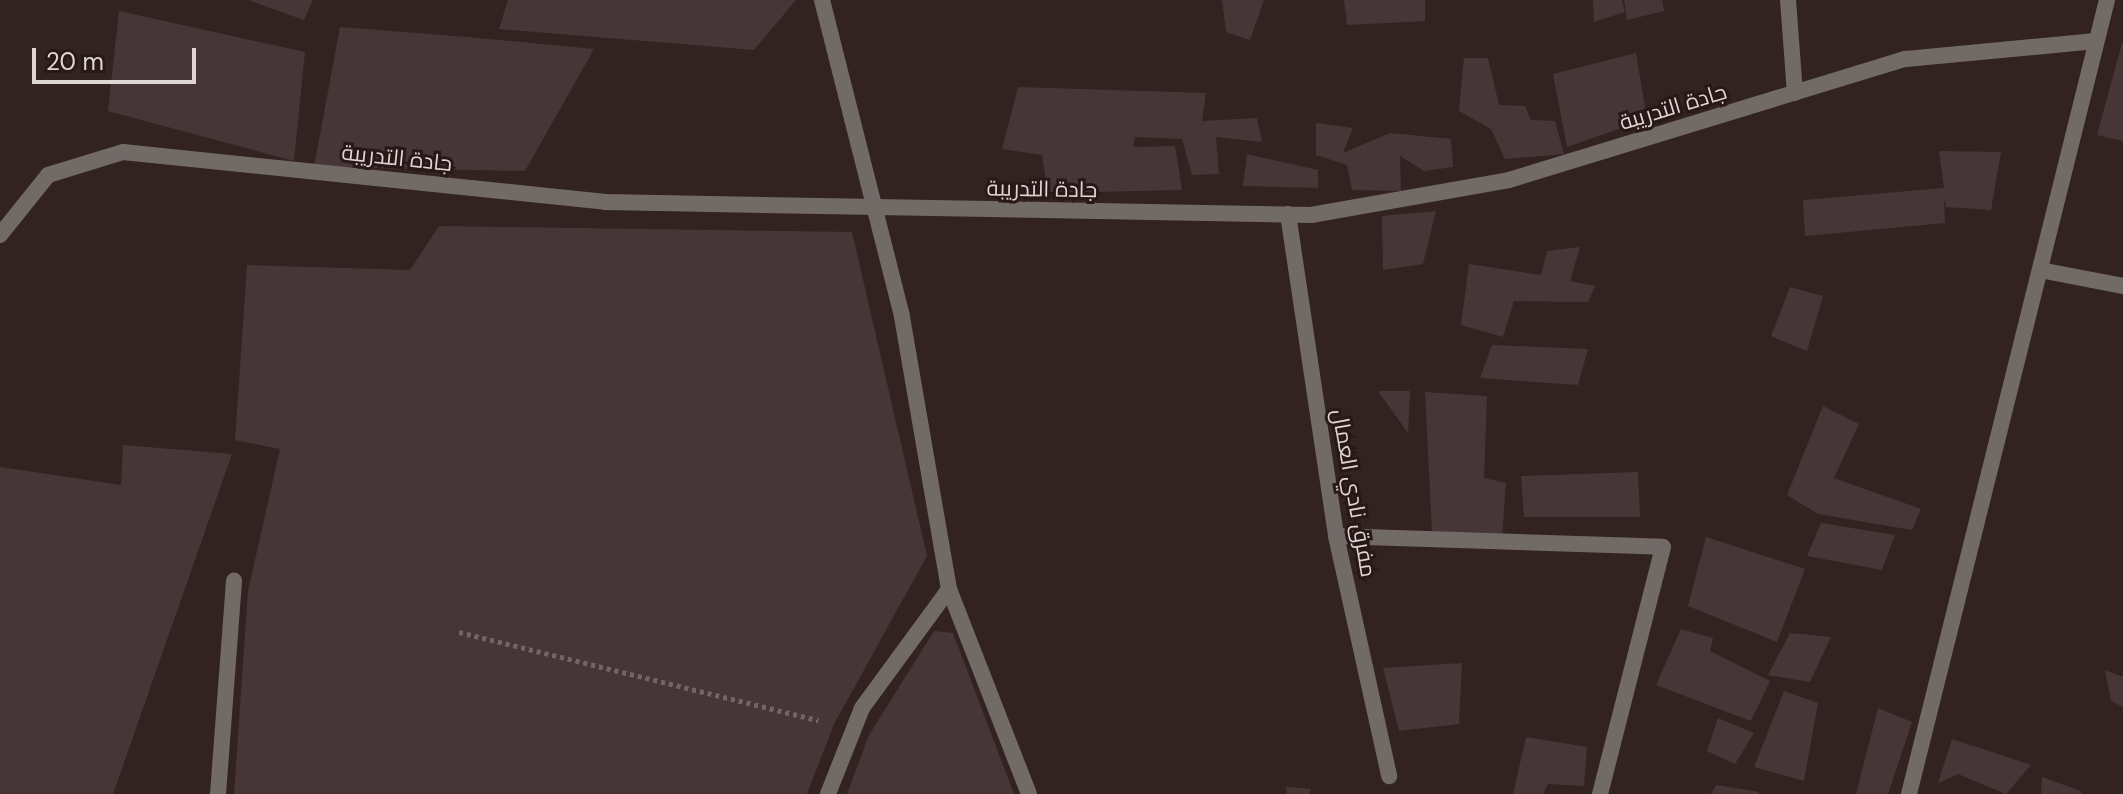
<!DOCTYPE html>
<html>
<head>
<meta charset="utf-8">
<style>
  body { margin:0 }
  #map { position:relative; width:2123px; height:794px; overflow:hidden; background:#322321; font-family:"DM Sans",Cairo,sans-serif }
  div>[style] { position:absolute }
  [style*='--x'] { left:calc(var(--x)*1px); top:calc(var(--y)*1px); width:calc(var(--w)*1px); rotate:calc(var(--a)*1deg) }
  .building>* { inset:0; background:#463638 }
  .path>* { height:5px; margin-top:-2.5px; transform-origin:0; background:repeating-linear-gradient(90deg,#726563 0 4px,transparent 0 8px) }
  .service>* { height:16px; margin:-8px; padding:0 8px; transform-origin:8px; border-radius:8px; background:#726a67 }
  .minor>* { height:16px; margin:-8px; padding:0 8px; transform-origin:8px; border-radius:8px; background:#726a67 }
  span { translate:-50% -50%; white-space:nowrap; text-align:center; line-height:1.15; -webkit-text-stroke:6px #281918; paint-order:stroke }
  .street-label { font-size:22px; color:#dfd5d3 }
  .scale { position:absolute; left:32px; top:48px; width:164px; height:36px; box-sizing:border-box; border:4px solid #dfd5d3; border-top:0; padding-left:10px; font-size:24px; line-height:28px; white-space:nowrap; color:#dfd5d3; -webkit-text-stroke:6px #281918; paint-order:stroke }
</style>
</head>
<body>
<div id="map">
  <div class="building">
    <i style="clip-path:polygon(248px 0,313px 0,304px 20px)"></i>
    <i style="clip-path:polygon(508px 0,796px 0,754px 50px,499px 29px)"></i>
    <i style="clip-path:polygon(1222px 0,1264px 0,1250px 40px,1226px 32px)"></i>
    <i style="clip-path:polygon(1344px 0,1425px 0,1425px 21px,1347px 25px)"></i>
    <i style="clip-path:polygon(1593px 0,1622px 0,1625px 12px,1594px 22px)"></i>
    <i style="clip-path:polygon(1624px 0,1662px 0,1664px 11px,1627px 20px)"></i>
    <i style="clip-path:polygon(119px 11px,305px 52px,294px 161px,108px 111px)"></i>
    <i style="clip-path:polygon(340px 27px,468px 37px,594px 49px,525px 171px,314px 167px)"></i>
    <i style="clip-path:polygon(2122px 43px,2123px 43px,2123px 141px,2097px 135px)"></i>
    <i style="clip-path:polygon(1636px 53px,1647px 119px,1567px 147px,1553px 74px)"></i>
    <i style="clip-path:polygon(1464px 58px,1488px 58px,1499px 105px,1525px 106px,1531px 120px,1555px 121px,1564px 154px,1505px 159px,1491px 129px,1459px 111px)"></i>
    <i style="clip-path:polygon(1018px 87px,1206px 93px,1202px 121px,1257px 118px,1262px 142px,1216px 137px,1219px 174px,1192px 175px,1182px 139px,1135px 137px,1133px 147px,1175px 146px,1182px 190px,1048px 193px,1042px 155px,1002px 149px)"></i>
    <i style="clip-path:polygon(1316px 123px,1353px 128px,1343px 153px,1390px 133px,1451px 139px,1453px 167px,1424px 171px,1400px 156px,1401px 191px,1352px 190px,1347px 165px,1316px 155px)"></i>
    <i style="clip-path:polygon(1939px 151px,2001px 152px,1991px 210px,1946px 207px,1944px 198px,1945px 223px,1805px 236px,1803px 200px,1944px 188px)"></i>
    <i style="clip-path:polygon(1247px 154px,1318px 170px,1318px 188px,1243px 186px)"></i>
    <i style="clip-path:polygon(1436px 211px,1423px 264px,1383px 270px,1382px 216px)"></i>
    <i style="clip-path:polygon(439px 226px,852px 232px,927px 556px,834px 724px,807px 794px,234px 794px,248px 591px,280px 449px,235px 440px,247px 265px,410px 270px)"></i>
    <i style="clip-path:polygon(1580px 247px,1570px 281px,1595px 286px,1588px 302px,1514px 301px,1503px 337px,1461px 325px,1469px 264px,1541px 275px,1547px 251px)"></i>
    <i style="clip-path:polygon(1790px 287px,1823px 296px,1807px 351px,1771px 336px)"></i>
    <i style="clip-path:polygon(1492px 345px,1588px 349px,1578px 385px,1480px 378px)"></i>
    <i style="clip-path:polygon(1378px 391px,1410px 391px,1408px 433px)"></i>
    <i style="clip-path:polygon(1425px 392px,1487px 396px,1484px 478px,1506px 483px,1502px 537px,1432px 532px)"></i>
    <i style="clip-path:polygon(1823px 406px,1859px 424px,1834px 478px,1921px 509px,1912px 530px,1818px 514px,1787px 495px)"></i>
    <i style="clip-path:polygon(123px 445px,232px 454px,113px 794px,0 794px,0 467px,121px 485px)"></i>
    <i style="clip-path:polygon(1638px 472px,1640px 517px,1524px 517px,1521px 476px)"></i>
    <i style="clip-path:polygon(1821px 523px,1895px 535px,1882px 570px,1807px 556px)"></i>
    <i style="clip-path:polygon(1706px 537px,1805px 569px,1777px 642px,1688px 606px)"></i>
    <i style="clip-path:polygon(1681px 629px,1713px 638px,1710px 651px,1770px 681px,1751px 721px,1656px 685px)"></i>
    <i style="clip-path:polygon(934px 631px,953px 633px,1014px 794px,847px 794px,869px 735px)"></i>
    <i style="clip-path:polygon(1790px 633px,1831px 637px,1810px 682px,1768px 675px)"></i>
    <i style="clip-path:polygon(1462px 663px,1459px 724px,1399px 731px,1383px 668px)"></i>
    <i style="clip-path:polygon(2105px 670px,2123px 677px,2123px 707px,2111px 701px)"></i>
    <i style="clip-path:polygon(1784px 691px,1818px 703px,1804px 781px,1754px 767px)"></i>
    <i style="clip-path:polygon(1878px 708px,1912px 722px,1888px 794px,1856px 794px)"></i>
    <i style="clip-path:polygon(1718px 718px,1754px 733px,1735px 764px,1707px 751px)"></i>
    <i style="clip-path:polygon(1526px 737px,1587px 747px,1584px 786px,1548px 784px,1543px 794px,1513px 794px)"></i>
    <i style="clip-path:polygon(1952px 739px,2031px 765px,2006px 794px,1958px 774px,1938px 783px)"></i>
    <i style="clip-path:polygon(2042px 777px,2081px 791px,2081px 794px,2041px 794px)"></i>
    <i style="clip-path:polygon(1716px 785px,1759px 792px,1759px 794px,1711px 794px)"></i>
    <i style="clip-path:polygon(1286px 787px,1311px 789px,1309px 794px,1287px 794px)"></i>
  </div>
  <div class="path">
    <i style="--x:459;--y:632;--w:370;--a:13.8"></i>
  </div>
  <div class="service">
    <i style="--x:1788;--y:0;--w:93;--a:85.7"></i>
  </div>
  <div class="minor">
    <i style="--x:822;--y:0;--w:327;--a:75.8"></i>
    <i style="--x:902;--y:317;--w:276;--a:80.2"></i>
    <i style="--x:949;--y:589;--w:220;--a:68.7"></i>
    <i style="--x:1288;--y:214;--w:326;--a:81.5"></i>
    <i style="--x:1336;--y:536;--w:246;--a:77.5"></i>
    <i style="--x:0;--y:235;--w:77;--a:-51.3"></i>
    <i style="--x:48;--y:175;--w:78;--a:-17"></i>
    <i style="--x:123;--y:152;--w:485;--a:5.9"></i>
    <i style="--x:605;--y:202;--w:706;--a:1.05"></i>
    <i style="--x:1311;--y:215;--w:201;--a:-10"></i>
    <i style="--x:1509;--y:180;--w:415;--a:-17"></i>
    <i style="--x:1906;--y:59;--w:191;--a:-5.4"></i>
    <i style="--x:2040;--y:270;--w:85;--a:10.9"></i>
    <i style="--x:1336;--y:536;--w:327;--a:1.9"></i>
    <i style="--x:1663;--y:547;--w:255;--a:104.3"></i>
    <i style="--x:218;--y:794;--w:214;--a:-85.7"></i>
    <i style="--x:828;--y:794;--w:92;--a:-68.4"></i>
    <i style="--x:862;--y:708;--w:147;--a:-53.8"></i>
    <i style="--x:1909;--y:794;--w:818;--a:-76"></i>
  </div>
  <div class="street-label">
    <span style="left:1673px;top:107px;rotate:-17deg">جادة التدريبة</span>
    <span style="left:397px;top:158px;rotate:6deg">جادة التدريبة</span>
    <span style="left:1042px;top:189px;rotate:1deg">جادة التدريبة</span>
    <span style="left:1354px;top:493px;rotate:80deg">مفرق نادي العمال</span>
  </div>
  <div class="scale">20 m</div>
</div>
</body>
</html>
